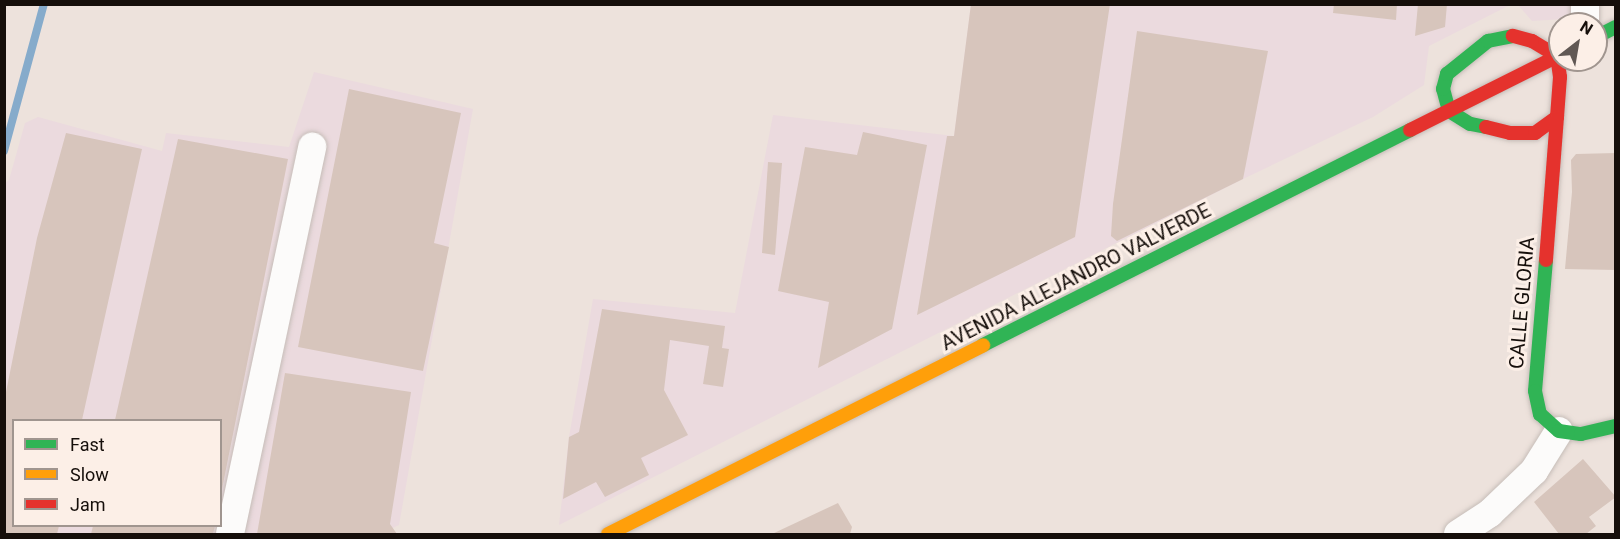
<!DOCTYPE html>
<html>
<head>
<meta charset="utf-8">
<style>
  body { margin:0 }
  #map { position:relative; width:1620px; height:539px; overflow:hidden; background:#ede2dc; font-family:Roboto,sans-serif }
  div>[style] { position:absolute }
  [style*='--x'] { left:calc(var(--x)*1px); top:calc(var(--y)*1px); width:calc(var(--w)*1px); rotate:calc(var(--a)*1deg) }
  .industrial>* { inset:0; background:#ebdade }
  .stream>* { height:8px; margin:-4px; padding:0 4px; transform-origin:4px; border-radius:4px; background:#86abcb }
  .building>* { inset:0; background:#d7c5bc }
  .roads { filter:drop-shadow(0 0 2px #c6bdb8) drop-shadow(0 0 2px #c6bdb8) }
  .street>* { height:28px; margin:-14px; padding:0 14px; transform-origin:14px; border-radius:14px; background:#fcfbfa }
  .fast>* { height:14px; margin:-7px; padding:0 7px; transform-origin:7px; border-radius:7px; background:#30b455 }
  .slow>* { height:14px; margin:-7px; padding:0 7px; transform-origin:7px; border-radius:7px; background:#ff9f0a }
  .jam>* { height:14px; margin:-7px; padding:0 7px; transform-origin:7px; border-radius:7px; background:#e5322d }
  span { translate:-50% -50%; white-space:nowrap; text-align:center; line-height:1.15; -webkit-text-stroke:6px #fcefe7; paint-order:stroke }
  .street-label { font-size:20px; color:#150e0a }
  .frame { position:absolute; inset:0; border:6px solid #150e0a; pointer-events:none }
  .legend { position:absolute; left:12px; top:419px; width:210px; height:108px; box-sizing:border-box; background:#fcefe7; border:2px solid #a0958f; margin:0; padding:8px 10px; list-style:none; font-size:18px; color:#150e0a }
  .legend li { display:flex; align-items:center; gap:12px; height:30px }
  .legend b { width:30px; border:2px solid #a0958f }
  .north { position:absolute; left:1548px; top:12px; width:60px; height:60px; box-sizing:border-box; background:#fcefe7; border:2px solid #a0958f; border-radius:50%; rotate:31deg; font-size:16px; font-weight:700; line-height:24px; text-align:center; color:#150e0a }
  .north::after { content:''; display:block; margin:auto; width:21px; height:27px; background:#615854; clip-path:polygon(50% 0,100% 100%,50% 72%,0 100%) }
</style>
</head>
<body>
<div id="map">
  <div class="industrial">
    <i style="clip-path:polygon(971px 5px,1510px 5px,1429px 46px,1424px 85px,1373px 117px,1243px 179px,559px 525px,569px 437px,593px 299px,735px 313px,773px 115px,954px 136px)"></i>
    <i style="clip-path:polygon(1518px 5px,1596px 5px,1564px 19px,1532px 21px)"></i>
    <i style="clip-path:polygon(evenodd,314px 72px,473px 109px,399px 525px,380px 534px,5px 534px,4px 184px,9px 180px,25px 123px,38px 117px,162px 151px,166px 133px,289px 147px,314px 72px,14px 420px,220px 420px,220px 526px,14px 526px,14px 420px)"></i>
  </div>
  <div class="stream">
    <i style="--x:4;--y:151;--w:152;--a:-74.8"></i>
  </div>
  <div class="building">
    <i style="clip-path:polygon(971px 4px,1110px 4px,1075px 237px,917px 315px,947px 136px,954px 136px)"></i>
    <i style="clip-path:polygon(1334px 4px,1397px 4px,1396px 20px,1333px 13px)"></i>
    <i style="clip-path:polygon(1418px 4px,1447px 4px,1445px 27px,1415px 36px)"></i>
    <i style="clip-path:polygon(1137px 31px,1268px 51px,1243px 179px,1117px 241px,1111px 236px,1113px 204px)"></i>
    <i style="clip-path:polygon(349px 89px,461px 113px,434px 243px,449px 247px,423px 371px,298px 347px)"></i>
    <i style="clip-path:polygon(863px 132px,927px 145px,892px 329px,818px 368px,829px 302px,778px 291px,805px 147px,857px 155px)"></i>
    <i style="clip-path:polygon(66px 133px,142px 149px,82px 420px,14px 420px,14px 526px,59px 526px,57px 534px,4px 534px,4px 402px,37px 238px)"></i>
    <i style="clip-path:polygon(178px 139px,288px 159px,222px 489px,220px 420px,115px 420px)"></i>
    <i style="clip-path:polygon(1616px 153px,1616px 270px,1565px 269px,1572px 192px,1571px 160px,1576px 154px)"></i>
    <i style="clip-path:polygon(768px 162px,782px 163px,775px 255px,762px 253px)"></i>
    <i style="clip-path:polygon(602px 309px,725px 326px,722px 348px,729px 349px,723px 387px,703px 384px,709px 346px,670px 340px,664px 390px,688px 435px,641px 458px,649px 475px,605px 497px,596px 482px,563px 499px,569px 437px,579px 432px)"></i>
    <i style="clip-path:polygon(285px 373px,411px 392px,390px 524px,397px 534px,257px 534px)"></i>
    <i style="clip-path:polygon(1583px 459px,1616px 497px,1589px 517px,1596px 526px,1586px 534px,1559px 534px,1534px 502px)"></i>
    <i style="clip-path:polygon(838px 503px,852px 527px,850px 534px,772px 534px)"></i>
    <i style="clip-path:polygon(93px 526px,215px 526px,213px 534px,91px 534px)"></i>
  </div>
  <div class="roads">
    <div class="street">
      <i style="--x:1585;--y:4;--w:20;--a:90"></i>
      <i style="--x:230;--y:534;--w:396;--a:-78"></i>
      <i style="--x:1458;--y:534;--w:38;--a:-33"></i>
      <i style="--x:1490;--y:513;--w:61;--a:-43.7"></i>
      <i style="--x:1534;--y:471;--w:47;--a:-58"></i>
    </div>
    <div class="fast">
      <i style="--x:1596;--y:37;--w:22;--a:-27"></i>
      <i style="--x:1486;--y:127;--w:16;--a:-169"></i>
      <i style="--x:1470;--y:124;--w:25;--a:-148"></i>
      <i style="--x:1449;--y:111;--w:23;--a:-105"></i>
      <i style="--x:1443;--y:89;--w:16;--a:-75"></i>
      <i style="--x:1447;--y:74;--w:53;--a:-38.8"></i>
      <i style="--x:1488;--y:41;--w:25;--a:-11"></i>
      <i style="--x:1546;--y:260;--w:131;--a:94.8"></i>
      <i style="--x:1535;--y:391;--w:24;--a:78"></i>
      <i style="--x:1540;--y:414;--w:25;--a:42"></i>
      <i style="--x:1559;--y:431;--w:22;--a:8"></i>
      <i style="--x:1581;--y:434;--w:36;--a:-13"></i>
      <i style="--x:983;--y:345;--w:478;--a:-26.7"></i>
    </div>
    <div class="slow">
      <i style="--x:608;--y:534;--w:420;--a:-26.7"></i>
    </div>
    <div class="jam">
      <i style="--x:1486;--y:127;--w:25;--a:14"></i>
      <i style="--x:1510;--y:133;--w:25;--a:0"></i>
      <i style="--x:1535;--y:133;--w:27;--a:-36"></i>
      <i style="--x:1557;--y:117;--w:40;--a:-85.7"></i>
      <i style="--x:1560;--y:77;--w:21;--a:-98"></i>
      <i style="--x:1557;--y:56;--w:29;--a:-149"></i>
      <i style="--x:1532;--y:41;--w:20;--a:-165"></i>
      <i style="--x:1410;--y:130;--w:168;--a:-26.6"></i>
      <i style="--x:1546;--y:260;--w:143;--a:-85.6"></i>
    </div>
  </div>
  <div class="street-label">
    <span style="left:1076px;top:277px;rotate:-27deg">AVENIDA ALEJANDRO VALVERDE</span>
    <span style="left:1522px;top:303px;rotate:-85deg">CALLE GLORIA</span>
  </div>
  <div class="frame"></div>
  <ul class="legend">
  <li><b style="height:8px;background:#30b455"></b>Fast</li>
  <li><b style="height:8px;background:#ff9f0a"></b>Slow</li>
  <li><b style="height:8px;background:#e5322d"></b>Jam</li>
  </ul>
  <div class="north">N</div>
</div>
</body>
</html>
